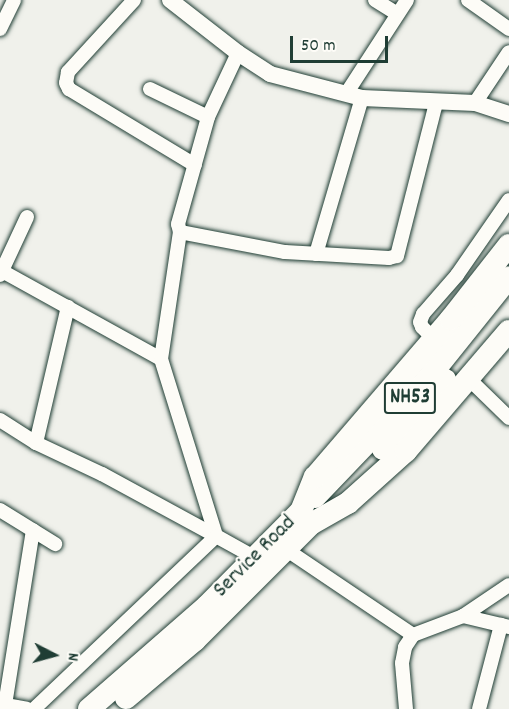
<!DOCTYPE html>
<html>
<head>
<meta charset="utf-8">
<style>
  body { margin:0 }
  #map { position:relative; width:509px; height:709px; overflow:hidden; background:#f0f1eb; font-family:Dekko,sans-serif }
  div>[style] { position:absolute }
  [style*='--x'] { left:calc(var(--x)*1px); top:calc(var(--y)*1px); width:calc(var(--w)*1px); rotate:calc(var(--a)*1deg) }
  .roads { filter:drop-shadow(0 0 2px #1f3d34) drop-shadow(0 0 2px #1f3d34) }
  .minor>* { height:14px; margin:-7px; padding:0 7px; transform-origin:7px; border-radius:7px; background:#fdfcf7 }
  .tertiary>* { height:16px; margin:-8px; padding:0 8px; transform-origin:8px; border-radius:8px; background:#fdfcf7 }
  .trunk>* { height:22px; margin:-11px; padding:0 11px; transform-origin:11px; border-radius:11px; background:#fdfcf7 }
  span { translate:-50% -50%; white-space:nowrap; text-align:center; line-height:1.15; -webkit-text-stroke:4.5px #fdfcf7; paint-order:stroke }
  .shield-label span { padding:2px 4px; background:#fdfcf7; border:2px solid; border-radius:4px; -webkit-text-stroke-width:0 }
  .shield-label { font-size:21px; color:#1f3d34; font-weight:700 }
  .street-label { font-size:22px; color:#1f3d34 }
  .north { position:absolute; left:24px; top:625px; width:60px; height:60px; -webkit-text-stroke:4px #fdfcf7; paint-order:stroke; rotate:96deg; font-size:16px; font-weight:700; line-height:24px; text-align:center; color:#1f3d34 }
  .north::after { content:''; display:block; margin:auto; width:21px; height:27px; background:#1f3d34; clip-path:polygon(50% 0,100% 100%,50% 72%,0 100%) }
  .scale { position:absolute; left:290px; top:36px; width:98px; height:27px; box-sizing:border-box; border:3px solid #1f3d34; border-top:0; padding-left:8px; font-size:18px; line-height:21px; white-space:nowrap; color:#1f3d34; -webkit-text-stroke:4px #fdfcf7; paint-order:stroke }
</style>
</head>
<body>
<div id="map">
  <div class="roads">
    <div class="minor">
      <i style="--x:134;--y:0;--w:98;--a:132.5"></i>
      <i style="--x:68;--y:72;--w:11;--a:100"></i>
      <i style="--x:66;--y:83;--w:7;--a:63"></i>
      <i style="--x:69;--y:89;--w:147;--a:31.1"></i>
      <i style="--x:375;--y:0;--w:26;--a:32"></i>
      <i style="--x:468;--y:0;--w:50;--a:35.3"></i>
      <i style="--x:0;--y:29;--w:32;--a:-64"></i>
      <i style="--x:150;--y:89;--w:64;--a:25.8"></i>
      <i style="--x:346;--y:94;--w:112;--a:-57"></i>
      <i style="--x:475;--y:103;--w:61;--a:-56.3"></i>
      <i style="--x:180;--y:232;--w:8;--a:-104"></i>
      <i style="--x:178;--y:224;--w:111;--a:-74.3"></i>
      <i style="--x:208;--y:117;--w:71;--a:-64.9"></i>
      <i style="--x:316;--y:254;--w:163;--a:-73.6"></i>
      <i style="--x:2;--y:271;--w:182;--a:29"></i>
      <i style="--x:161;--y:359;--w:185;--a:72.7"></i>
      <i style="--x:0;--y:275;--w:64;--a:-65"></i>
      <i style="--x:434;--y:339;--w:17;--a:-135"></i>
      <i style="--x:422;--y:327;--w:5;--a:-112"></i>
      <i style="--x:420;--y:322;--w:9;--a:-69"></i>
      <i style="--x:423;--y:314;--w:52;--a:-48.9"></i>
      <i style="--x:457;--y:275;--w:91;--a:-55.3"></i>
      <i style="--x:161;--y:359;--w:128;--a:-81.5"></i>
      <i style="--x:180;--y:232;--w:107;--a:10.8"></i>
      <i style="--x:285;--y:252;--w:104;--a:3.3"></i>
      <i style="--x:389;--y:258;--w:8;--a:-14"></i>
      <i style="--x:397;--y:256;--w:158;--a:-75.7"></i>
      <i style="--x:469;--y:379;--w:56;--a:44.3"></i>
      <i style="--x:0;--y:420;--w:43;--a:32.6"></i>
      <i style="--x:36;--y:443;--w:73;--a:25.2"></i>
      <i style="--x:102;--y:474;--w:130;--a:28.5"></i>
      <i style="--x:36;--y:443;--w:140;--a:-76.8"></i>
      <i style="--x:0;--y:510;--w:65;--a:31.7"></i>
      <i style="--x:287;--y:550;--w:152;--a:34"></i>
      <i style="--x:463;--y:616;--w:47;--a:13.4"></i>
      <i style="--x:0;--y:704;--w:27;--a:10"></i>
      <i style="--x:5;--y:705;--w:177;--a:-80.9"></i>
      <i style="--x:34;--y:709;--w:251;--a:-43.5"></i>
      <i style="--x:216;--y:536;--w:43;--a:28.9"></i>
      <i style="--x:406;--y:709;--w:46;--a:-95"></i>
      <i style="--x:402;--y:663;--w:16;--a:-79"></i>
      <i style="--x:405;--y:647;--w:14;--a:-56"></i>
      <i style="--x:413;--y:635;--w:53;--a:-20.8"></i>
      <i style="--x:463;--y:616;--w:55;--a:-34"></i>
      <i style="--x:479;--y:709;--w:87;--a:-75.3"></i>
    </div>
    <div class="tertiary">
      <i style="--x:170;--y:0;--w:86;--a:37.9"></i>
      <i style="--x:238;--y:53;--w:38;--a:33"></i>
      <i style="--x:270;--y:74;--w:95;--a:14.6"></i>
      <i style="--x:362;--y:98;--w:113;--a:2.5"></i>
      <i style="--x:475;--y:103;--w:36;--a:18"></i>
    </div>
    <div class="trunk">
      <i style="--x:383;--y:449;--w:93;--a:-48.1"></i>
      <i style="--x:315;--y:497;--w:159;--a:-46.3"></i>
      <i style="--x:425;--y:382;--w:134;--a:-51.3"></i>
      <i style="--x:126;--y:698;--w:90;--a:-40"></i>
      <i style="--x:195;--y:640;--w:164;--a:-45"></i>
      <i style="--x:311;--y:524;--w:43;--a:-29.6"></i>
      <i style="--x:348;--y:503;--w:78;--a:-41.9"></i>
      <i style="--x:406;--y:451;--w:158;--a:-49.4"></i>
      <i style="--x:89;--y:709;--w:157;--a:-41.1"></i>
      <i style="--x:207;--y:606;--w:134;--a:-45.3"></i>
      <i style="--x:301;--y:511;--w:37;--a:-68"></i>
      <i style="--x:315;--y:477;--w:208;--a:-49.3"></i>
      <i style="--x:451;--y:319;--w:94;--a:-51.9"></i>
    </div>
  </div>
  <div class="shield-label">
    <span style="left:410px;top:398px">NH53</span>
  </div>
  <div class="street-label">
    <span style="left:255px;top:557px;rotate:-45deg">Service Road</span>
  </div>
  <div class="north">N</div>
  <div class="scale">50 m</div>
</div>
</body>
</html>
